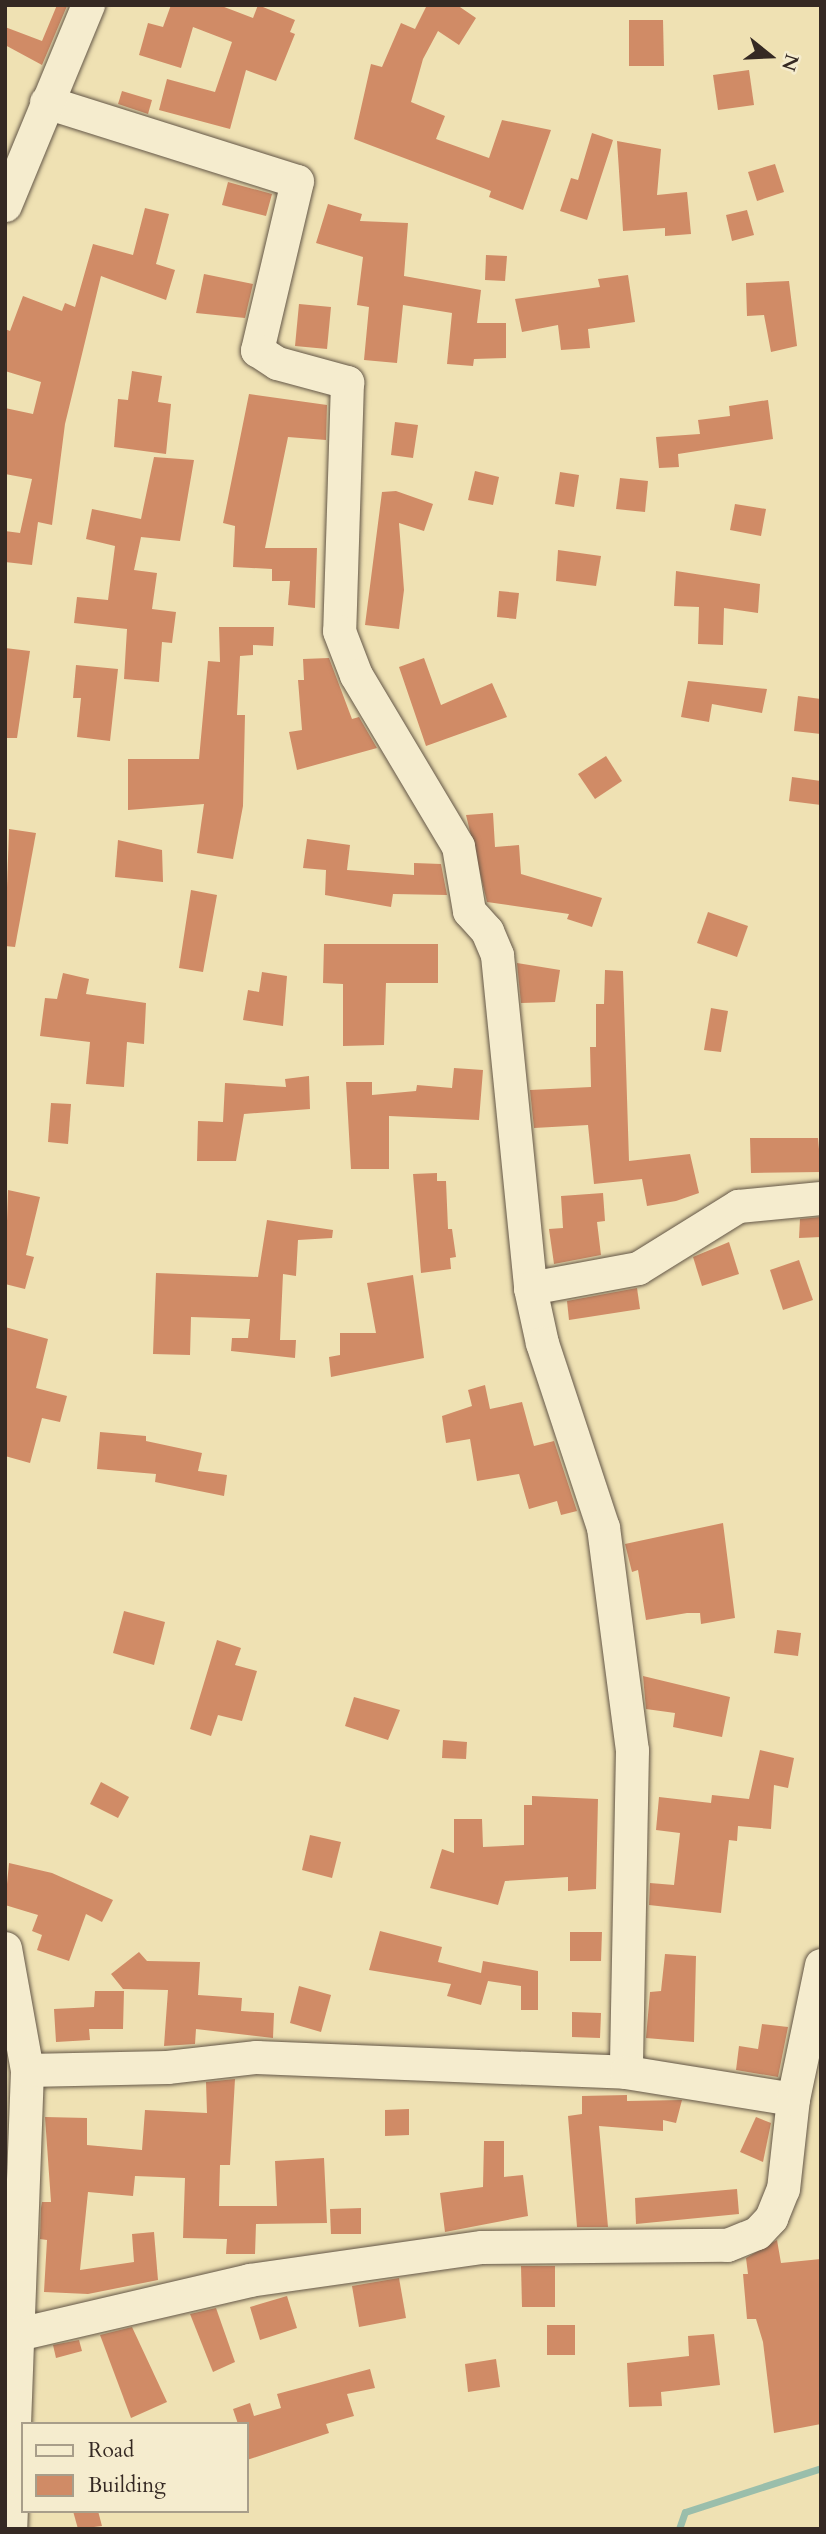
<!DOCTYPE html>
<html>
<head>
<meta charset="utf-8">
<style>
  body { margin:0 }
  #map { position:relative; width:826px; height:2534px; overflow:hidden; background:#efe1b3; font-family:Cardo,serif }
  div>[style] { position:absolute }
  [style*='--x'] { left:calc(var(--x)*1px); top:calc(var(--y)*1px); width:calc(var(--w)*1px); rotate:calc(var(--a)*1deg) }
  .stream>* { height:7px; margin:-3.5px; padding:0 3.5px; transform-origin:3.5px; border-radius:3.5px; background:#9abeab }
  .building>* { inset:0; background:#d08b66 }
  .roads { filter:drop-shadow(0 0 2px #645747) drop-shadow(0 0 2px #645747) }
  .minor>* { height:33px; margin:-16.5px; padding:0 16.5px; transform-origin:16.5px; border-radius:16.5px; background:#f5ecce }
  span { translate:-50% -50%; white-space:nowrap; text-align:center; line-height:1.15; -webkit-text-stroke:5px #f5ecce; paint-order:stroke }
  .frame { position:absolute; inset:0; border:7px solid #352923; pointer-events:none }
  .legend { position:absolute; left:21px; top:2422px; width:228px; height:91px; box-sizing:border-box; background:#f5ecce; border:2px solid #a89e8a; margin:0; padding:9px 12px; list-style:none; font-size:21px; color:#352923 }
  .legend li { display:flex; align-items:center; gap:14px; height:35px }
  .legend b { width:35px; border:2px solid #a89e8a }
  .north { position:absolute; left:735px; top:21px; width:70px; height:70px; -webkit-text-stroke:5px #f5ecce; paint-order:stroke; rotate:108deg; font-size:19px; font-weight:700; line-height:28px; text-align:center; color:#352923 }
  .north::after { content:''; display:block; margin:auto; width:24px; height:32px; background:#352923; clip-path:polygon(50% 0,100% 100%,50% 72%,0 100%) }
</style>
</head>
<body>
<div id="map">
  <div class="stream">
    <i style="--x:679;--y:2529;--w:18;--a:-71"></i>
    <i style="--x:685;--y:2512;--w:143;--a:-17.9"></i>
  </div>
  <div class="building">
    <i style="clip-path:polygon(57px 5px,67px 6px,42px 65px,5px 45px,5px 27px,42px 41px)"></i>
    <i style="clip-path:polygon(171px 5px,219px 5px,253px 18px,258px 5px,295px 20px,290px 32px,295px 34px,276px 81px,246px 70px,230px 129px,159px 110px,167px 79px,215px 92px,232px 42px,193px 27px,181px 68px,139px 55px,148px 23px,163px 27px)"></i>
    <i style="clip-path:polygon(427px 5px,457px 5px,476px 18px,459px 45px,438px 31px,423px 59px,411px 102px,445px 116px,436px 139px,489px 158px,502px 120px,551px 130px,523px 210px,489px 197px,491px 191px,354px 139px,371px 64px,382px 67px,401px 23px,415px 29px)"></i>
    <i style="clip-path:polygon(629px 20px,663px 20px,664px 66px,629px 66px)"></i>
    <i style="clip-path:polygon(749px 70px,754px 105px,718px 110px,713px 75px)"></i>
    <i style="clip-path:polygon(122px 91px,152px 100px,148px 114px,118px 104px)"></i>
    <i style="clip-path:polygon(592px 133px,613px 140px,587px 220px,560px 211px,571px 178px,578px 180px)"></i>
    <i style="clip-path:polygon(617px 141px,661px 149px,657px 195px,687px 192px,691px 234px,665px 236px,665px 228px,623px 231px)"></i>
    <i style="clip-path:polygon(775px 164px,784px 192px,757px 201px,748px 172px)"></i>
    <i style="clip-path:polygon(228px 182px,272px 194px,266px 216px,222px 205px)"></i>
    <i style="clip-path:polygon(328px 204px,362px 214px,360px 221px,408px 223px,404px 276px,481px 290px,477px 323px,506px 323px,506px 358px,474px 359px,473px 366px,447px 364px,452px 313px,403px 305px,397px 363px,364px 360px,369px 307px,357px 305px,363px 257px,316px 243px)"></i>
    <i style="clip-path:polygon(145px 208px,169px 214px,156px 264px,175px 270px,166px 300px,101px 276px,65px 424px,52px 525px,38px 522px,32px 565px,5px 562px,5px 531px,20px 533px,32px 479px,5px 474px,5px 408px,33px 414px,41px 382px,5px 371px,5px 329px,10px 331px,23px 296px,62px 311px,65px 303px,75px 307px,93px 244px,133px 255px)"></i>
    <i style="clip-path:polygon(747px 210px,754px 235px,732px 241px,726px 215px)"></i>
    <i style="clip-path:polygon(486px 255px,507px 256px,505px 281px,485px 280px)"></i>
    <i style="clip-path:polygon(204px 274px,253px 284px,245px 318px,196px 313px)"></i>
    <i style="clip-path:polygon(628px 275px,635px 322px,588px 329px,590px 348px,561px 350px,558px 325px,522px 332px,515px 299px,600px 287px,598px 279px)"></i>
    <i style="clip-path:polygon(789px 281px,797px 346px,771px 352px,764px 315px,747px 316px,746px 283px)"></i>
    <i style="clip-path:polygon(299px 304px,331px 307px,327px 349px,295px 346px)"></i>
    <i style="clip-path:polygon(132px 371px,162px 376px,158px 402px,171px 404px,166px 454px,114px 447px,118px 399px,128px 400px)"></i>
    <i style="clip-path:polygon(249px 394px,327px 405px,326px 440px,288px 437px,265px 548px,317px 548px,315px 608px,288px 605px,290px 581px,272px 581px,272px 569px,233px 567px,235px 526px,223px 523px)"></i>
    <i style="clip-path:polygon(768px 400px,773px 439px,678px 454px,679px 467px,659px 468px,656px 437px,700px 434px,698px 420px,730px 416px,729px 406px)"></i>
    <i style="clip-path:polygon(395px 422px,418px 425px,413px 458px,391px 455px)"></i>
    <i style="clip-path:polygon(154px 457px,194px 460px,180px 541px,141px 537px,134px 570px,157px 573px,152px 609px,176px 612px,172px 643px,162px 642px,159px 682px,124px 679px,127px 629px,74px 623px,77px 597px,108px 600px,115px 546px,86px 539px,92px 509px,141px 519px)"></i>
    <i style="clip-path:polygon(475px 471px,499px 477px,493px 505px,468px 500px)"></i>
    <i style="clip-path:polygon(560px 472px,579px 475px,574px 507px,555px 504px)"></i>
    <i style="clip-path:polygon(620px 478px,648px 481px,645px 512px,616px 509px)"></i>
    <i style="clip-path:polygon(396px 491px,433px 504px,424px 531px,399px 523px,404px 590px,399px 629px,365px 625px,382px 492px)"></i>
    <i style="clip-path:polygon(735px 504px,766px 509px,761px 536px,730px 530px)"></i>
    <i style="clip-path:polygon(558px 550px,601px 556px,596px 586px,556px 581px)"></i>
    <i style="clip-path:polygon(676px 571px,760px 584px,758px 613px,724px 608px,723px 645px,698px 644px,699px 607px,674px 606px)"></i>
    <i style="clip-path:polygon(499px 591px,519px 593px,516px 619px,497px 617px)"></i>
    <i style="clip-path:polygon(219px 627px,274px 627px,273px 646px,253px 645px,253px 655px,240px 656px,237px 715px,245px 715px,243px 806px,233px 859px,197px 853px,204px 804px,128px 810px,128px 759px,199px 759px,208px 661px,220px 662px)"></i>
    <i style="clip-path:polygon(5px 648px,30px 651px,17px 738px,5px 738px)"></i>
    <i style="clip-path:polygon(329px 658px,352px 719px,359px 717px,377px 748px,297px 770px,289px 732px,302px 730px,298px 680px,304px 680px,303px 659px)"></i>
    <i style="clip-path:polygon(424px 658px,441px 705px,492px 683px,507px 717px,426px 746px,399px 667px)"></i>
    <i style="clip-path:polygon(76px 665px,118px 669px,110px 741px,77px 737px,81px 698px,73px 698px)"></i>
    <i style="clip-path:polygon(688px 681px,767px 689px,762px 713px,712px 704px,709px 722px,681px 717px)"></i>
    <i style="clip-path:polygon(798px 696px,821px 699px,821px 734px,794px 731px)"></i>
    <i style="clip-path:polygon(606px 756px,622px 781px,595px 799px,578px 774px)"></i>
    <i style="clip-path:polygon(792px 777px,821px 781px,821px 805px,789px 801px)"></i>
    <i style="clip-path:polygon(493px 813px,495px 847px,519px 845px,521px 874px,602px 898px,592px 927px,567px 919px,569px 914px,487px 902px,466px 815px)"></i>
    <i style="clip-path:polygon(9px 829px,36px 833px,15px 947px,5px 946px)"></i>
    <i style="clip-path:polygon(307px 839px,350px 845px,347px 870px,414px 875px,414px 863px,441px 864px,447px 895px,393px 894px,391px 907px,325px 895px,326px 870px,303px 868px)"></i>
    <i style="clip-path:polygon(118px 840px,162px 850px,163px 882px,115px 877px)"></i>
    <i style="clip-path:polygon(191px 890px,217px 895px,203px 972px,179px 968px)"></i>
    <i style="clip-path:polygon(708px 912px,748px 926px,737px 957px,697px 943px)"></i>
    <i style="clip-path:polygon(324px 944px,438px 944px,438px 983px,386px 983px,384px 1045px,343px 1046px,343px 984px,323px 983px)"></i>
    <i style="clip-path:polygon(517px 963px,560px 970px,555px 1002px,521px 1003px)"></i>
    <i style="clip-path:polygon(605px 970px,623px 971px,629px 1161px,690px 1154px,699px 1193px,676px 1201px,647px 1206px,642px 1179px,594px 1184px,588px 1125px,534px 1128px,530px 1090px,591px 1087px,590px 1047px,596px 1047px,596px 1004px,604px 1004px)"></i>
    <i style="clip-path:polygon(262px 972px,287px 976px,283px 1026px,243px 1020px,248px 990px,259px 992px)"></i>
    <i style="clip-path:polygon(63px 973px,89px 979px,86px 994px,146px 1003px,144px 1044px,127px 1042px,124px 1087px,86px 1084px,90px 1042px,40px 1036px,45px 998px,57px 999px)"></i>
    <i style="clip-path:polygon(711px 1008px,728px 1011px,721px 1052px,704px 1050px)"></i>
    <i style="clip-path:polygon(454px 1068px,483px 1070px,479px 1120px,389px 1116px,389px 1169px,351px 1169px,346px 1082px,372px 1082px,372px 1095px,416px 1091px,417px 1085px,452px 1088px)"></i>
    <i style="clip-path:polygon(309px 1076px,310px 1109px,244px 1114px,236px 1161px,197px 1161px,198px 1121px,223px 1122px,225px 1083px,286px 1087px,285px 1079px)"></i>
    <i style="clip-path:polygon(51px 1103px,71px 1104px,68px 1144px,48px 1142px)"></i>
    <i style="clip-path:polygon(750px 1138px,818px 1138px,821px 1172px,751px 1173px)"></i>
    <i style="clip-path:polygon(437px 1173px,437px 1181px,446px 1181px,448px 1229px,452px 1229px,456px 1257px,450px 1258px,451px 1269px,421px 1273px,413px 1174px)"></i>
    <i style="clip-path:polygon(8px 1190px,40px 1197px,26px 1255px,34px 1257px,25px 1289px,5px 1284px)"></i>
    <i style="clip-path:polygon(603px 1193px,605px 1221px,597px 1222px,601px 1255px,554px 1264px,549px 1229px,563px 1228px,561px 1196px)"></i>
    <i style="clip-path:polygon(821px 1217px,821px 1237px,799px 1238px,800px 1219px)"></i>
    <i style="clip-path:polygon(267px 1220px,333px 1230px,332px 1238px,298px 1240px,296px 1276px,283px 1274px,280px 1340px,296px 1340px,295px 1358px,231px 1351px,232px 1338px,248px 1338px,250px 1319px,191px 1317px,190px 1355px,153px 1354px,156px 1273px,258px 1277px)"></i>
    <i style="clip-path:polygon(729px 1242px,739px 1274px,702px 1286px,693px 1257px)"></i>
    <i style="clip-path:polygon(799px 1260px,813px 1300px,783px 1310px,770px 1270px)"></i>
    <i style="clip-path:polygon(413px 1275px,424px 1358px,331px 1377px,329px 1357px,340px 1355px,340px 1333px,376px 1333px,367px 1283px)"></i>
    <i style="clip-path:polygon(637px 1288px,640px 1309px,569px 1320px,567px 1301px)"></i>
    <i style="clip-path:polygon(5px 1327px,48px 1339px,36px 1388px,67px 1396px,60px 1422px,42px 1418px,30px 1463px,5px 1456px)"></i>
    <i style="clip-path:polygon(485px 1385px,490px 1409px,522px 1402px,534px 1446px,554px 1441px,577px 1511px,561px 1515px,557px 1501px,529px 1509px,519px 1474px,477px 1481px,470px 1439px,446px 1443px,442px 1416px,472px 1406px,468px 1390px)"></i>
    <i style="clip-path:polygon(100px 1432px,146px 1436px,146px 1441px,202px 1453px,198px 1471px,227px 1475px,224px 1496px,155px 1482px,156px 1474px,97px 1469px)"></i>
    <i style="clip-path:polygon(723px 1523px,735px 1618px,701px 1624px,700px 1613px,687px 1613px,646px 1620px,638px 1570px,632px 1572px,625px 1544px)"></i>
    <i style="clip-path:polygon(124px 1611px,165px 1622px,154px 1665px,113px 1653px)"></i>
    <i style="clip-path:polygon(777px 1630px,801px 1633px,798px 1656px,774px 1653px)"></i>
    <i style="clip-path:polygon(217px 1640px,241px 1648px,235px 1665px,257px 1671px,242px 1721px,218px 1715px,211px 1736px,190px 1729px)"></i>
    <i style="clip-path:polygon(643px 1676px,730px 1697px,722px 1737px,673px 1727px,675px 1713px,646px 1709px)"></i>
    <i style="clip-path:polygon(354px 1697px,400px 1710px,388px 1740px,345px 1726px)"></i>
    <i style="clip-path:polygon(443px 1740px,467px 1742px,466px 1759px,442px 1758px)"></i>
    <i style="clip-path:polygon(760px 1750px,794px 1758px,788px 1788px,774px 1785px,771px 1829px,738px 1826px,737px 1841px,729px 1840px,721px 1913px,649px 1905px,650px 1883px,674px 1885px,680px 1833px,656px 1830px,659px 1797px,711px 1803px,712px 1795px,749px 1799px)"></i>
    <i style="clip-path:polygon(101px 1782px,129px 1797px,118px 1818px,90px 1804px)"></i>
    <i style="clip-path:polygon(532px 1796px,598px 1799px,596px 1889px,568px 1891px,568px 1877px,505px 1881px,498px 1905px,430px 1888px,442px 1849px,454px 1853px,454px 1819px,482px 1819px,483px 1847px,524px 1845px,524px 1805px,532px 1805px)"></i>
    <i style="clip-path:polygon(310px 1835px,341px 1842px,332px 1878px,302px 1870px)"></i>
    <i style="clip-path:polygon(9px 1863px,52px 1873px,113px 1900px,102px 1922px,86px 1914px,69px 1961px,37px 1950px,42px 1935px,32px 1931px,38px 1915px,5px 1905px)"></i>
    <i style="clip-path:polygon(380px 1931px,442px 1947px,438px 1962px,481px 1973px,483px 1961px,538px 1971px,538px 2010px,521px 2010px,521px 1986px,488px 1981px,481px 2005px,447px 1996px,451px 1984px,369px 1970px)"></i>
    <i style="clip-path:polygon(570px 1932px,602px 1932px,601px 1961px,570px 1961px)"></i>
    <i style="clip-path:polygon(139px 1952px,147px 1961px,200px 1962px,198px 1995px,242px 1998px,241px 2011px,274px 2013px,273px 2038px,196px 2029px,195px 2044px,164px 2046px,168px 1990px,123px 1989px,111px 1974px)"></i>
    <i style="clip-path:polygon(665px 1954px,696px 1956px,694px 2042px,646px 2038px,650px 1992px,661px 1991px)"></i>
    <i style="clip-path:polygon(299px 1986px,331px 1995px,321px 2032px,290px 2023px)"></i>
    <i style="clip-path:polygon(95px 1991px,124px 1991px,123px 2029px,89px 2029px,90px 2040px,56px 2042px,54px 2009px,94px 2007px)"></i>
    <i style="clip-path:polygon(572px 2012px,601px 2013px,600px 2038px,572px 2037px)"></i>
    <i style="clip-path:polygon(762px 2024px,788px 2027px,778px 2077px,736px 2070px,739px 2046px,758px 2049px)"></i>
    <i style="clip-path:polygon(235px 2079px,230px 2165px,220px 2165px,219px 2206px,277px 2206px,275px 2161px,324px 2158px,327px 2223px,256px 2224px,255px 2254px,226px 2254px,227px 2239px,183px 2238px,185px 2178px,135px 2176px,133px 2196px,88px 2192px,80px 2270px,134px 2262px,132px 2234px,154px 2232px,158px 2280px,88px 2294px,44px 2292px,47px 2240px,40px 2239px,41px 2208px,42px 2202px,51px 2202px,45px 2117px,87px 2118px,87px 2145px,142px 2150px,145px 2110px,207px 2113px,206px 2082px)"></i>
    <i style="clip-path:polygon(627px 2095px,627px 2101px,682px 2100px,676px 2123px,663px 2120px,663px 2131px,599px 2126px,608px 2227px,577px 2227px,568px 2116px,582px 2114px,582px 2096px)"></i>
    <i style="clip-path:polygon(409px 2109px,409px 2135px,385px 2136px,385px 2110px)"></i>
    <i style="clip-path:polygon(756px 2117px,771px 2123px,763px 2162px,740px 2152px)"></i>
    <i style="clip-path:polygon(484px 2141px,504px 2141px,504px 2177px,523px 2175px,528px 2216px,445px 2232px,440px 2193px,483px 2187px)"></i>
    <i style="clip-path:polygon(737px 2189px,739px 2214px,636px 2224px,635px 2198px)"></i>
    <i style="clip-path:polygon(361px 2208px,361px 2234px,331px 2234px,330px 2209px)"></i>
    <i style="clip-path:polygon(777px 2240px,781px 2263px,821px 2259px,821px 2424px,774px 2433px,763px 2342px,756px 2319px,747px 2319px,743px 2274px,748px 2274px,746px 2258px)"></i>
    <i style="clip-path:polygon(521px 2266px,555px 2266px,555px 2307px,522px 2307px)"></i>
    <i style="clip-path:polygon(399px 2278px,406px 2318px,359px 2327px,352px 2286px)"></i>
    <i style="clip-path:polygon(287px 2296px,297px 2328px,260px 2340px,250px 2307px)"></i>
    <i style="clip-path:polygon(216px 2308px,235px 2362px,213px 2372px,190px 2314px)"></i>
    <i style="clip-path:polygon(547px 2325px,575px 2325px,575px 2355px,547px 2355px)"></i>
    <i style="clip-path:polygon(132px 2327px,167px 2402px,131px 2418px,100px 2335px)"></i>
    <i style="clip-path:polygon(714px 2334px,720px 2385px,661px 2392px,662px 2406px,629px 2407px,627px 2363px,689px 2356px,688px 2336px)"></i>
    <i style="clip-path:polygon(79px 2340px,82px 2351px,56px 2358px,53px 2345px)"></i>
    <i style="clip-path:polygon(496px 2359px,500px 2387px,468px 2392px,465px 2364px)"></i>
    <i style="clip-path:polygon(370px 2369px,375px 2388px,347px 2394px,354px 2416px,326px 2424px,329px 2433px,247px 2460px,247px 2424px,238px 2424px,233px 2409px,250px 2403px,254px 2416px,281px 2408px,277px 2394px)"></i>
    <i style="clip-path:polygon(73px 2511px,98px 2511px,102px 2526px,78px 2529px)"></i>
  </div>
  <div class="roads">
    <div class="minor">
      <i style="--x:46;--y:102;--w:263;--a:17.5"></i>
      <i style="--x:297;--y:181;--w:174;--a:103.3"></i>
      <i style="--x:257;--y:350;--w:24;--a:33"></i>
      <i style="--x:277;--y:363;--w:73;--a:15.2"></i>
      <i style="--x:347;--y:382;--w:249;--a:91.8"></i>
      <i style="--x:339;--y:631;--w:47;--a:68.9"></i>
      <i style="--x:356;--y:675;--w:199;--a:59.2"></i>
      <i style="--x:458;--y:846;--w:66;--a:80.4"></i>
      <i style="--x:469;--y:911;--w:27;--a:48"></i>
      <i style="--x:487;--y:931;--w:26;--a:67"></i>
      <i style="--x:497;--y:955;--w:335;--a:84.3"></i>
      <i style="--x:530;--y:1288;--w:56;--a:77.7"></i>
      <i style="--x:542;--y:1343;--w:194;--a:71.7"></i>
      <i style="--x:603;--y:1527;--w:225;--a:82.6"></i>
      <i style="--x:632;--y:1750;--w:322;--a:91.1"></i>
      <i style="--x:5;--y:205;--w:217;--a:-67.5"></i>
      <i style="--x:530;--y:1288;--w:110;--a:-10.5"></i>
      <i style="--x:638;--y:1268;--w:118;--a:-31.8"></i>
      <i style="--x:738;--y:1206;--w:83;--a:-5.5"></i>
      <i style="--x:5;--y:1948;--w:124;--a:79.8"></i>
      <i style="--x:27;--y:2070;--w:459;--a:92.1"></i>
      <i style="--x:27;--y:2070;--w:140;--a:-1.2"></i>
      <i style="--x:167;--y:2067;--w:90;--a:-6.4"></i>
      <i style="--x:256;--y:2057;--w:370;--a:2.3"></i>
      <i style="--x:626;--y:2072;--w:169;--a:9.2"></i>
      <i style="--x:5;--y:2337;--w:251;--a:-13.1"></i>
      <i style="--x:249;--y:2280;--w:235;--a:-8.1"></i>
      <i style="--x:482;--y:2247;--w:245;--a:-0.5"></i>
      <i style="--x:727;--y:2245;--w:32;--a:-22"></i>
      <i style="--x:757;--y:2233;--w:21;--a:-47"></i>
      <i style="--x:771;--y:2218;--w:31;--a:-68"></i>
      <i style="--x:783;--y:2189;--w:91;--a:-83.7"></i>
      <i style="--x:793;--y:2099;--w:137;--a:-78.2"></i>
    </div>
  </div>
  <div class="frame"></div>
  <ul class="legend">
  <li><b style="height:9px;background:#f5ecce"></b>Road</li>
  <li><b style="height:19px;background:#d08b66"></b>Building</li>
  </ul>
  <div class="north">N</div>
</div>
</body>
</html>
